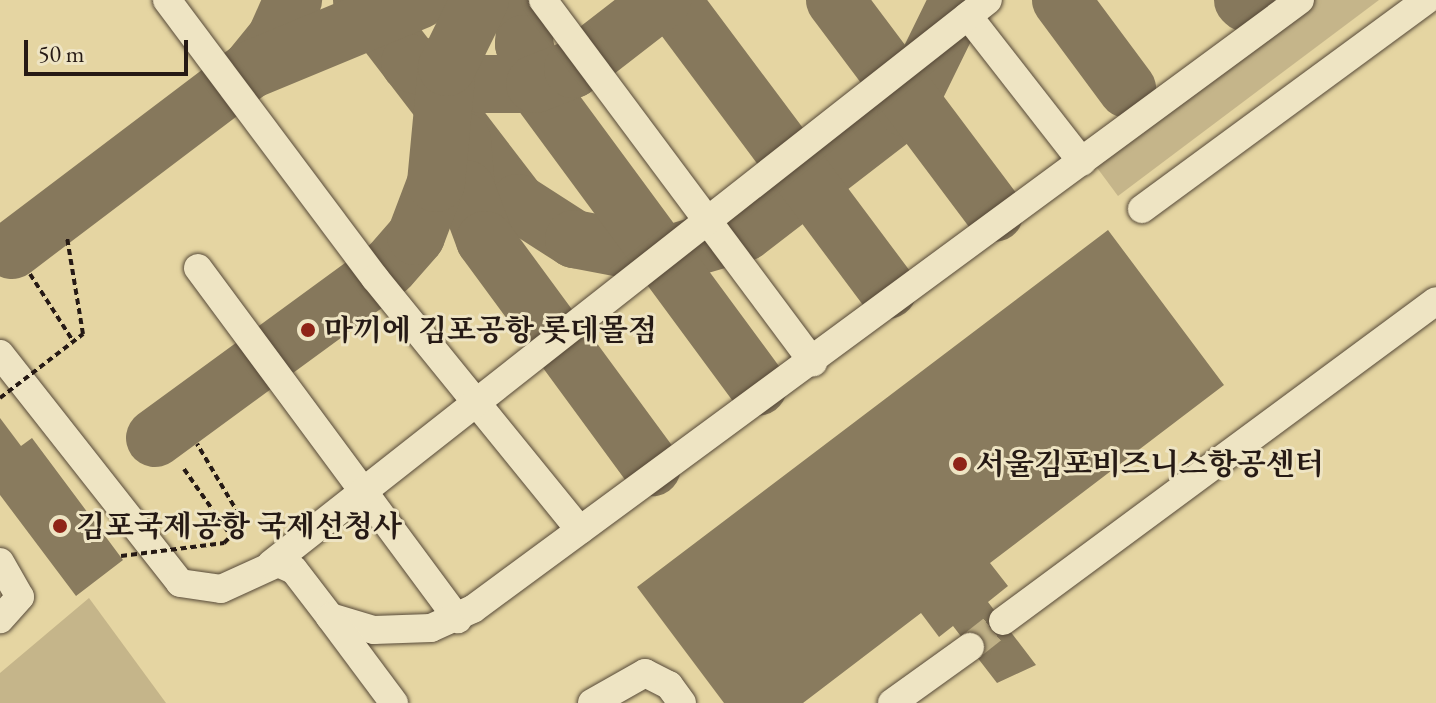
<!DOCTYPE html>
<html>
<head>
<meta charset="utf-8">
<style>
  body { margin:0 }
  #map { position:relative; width:1436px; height:703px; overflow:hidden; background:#e5d5a2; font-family:"EB Garamond","Noto Serif KR",serif }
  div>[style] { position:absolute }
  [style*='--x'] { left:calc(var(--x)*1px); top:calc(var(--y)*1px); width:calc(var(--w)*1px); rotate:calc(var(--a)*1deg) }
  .green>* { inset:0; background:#c5b58a }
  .taxiway>* { height:58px; margin:-29px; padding:0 29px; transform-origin:29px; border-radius:29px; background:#86785c }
  .building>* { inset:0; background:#897b5e }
  .minor-tunnel>* { height:28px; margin-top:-14px; transform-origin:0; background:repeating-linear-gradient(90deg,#bfb086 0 28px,transparent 0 42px) }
  .path>* { height:4px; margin-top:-2px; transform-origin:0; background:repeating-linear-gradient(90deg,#261a15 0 6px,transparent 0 10px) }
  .roads { filter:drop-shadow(0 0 2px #564938) drop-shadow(0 0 2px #564938) }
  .minor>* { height:28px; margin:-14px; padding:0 14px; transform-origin:14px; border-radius:14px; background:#eee4c3 }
  .path-bridge>* { height:4px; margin-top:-2px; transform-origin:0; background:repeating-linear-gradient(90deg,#261a15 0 6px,transparent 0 10px) }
  .dots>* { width:22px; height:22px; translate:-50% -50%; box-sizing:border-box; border:4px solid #eee4c3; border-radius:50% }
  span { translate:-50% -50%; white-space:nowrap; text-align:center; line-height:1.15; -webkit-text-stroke:6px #eee4c3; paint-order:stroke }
  .poi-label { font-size:30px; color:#261a15; font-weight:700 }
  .left { translate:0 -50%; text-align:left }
  .scale { position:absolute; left:24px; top:40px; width:164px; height:36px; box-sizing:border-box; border:4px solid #261a15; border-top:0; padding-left:10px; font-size:24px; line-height:28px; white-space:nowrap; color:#261a15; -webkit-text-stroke:6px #eee4c3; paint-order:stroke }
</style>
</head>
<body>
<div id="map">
  <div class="green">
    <i style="clip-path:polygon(1303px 0,1379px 0,1118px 196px,1092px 161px)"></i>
    <i style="clip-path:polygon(89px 598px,166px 703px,0 703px,0 673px)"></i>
  </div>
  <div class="taxiway">
    <i style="--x:362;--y:0;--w:256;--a:52.5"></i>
    <i style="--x:518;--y:203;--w:67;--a:32.7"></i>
    <i style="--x:574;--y:239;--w:91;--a:10.8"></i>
    <i style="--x:663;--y:256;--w:85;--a:-16.3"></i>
    <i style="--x:745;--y:232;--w:203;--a:-37.6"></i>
    <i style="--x:906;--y:108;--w:120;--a:-63.9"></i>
    <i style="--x:527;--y:0;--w:44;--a:93.9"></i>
    <i style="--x:524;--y:44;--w:41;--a:74.6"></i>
    <i style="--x:535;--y:84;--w:376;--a:53.6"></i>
    <i style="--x:671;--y:0;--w:362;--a:53.2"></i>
    <i style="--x:835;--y:0;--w:266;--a:53.1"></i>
    <i style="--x:1061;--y:0;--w:111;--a:53.4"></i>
    <i style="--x:1243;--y:0;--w:4;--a:45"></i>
    <i style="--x:410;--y:63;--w:75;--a:16.3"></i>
    <i style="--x:482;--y:84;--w:53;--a:0"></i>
    <i style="--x:535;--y:84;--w:41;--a:-21.5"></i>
    <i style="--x:573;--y:69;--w:113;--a:-37.8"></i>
    <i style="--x:250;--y:70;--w:41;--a:-50.9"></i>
    <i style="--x:276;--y:38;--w:42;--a:-65.9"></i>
    <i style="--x:462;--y:141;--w:48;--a:85.2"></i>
    <i style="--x:466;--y:189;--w:54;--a:69.6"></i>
    <i style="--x:485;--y:240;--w:282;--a:53.7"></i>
    <i style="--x:12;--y:250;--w:298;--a:-37.1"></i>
    <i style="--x:250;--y:70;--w:183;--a:-22.5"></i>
    <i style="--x:155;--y:438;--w:290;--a:-36.2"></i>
    <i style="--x:389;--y:267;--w:41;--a:-48.9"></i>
    <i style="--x:416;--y:236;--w:57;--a:-69.3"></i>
    <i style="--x:436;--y:183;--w:117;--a:-84.6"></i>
    <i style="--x:447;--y:67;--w:75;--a:-63.8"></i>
  </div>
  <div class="building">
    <i style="clip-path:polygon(1108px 230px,1224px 385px,990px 563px,1008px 586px,988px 602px,1036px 665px,997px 683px,953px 626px,939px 637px,921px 613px,803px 703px,724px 703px,637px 587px)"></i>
    <i style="clip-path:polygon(0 418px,21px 446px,32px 438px,123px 560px,76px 596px,0 495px)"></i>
  </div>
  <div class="minor-tunnel">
    <i style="--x:970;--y:647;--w:42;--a:-38.2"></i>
  </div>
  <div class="path">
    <i style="--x:30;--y:274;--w:80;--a:57.3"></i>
  </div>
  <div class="roads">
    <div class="minor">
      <i style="--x:167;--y:0;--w:347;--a:53.2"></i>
      <i style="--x:375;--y:278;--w:325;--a:50.9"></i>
      <i style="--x:543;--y:0;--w:452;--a:53.3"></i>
      <i style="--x:968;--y:16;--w:185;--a:52"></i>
      <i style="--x:1142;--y:209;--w:353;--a:-36.3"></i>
      <i style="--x:198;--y:268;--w:437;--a:53.5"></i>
      <i style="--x:0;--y:354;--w:291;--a:51.8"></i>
      <i style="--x:180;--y:583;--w:41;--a:8.3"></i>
      <i style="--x:221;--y:589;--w:63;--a:-24.5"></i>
      <i style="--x:278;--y:563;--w:17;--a:24"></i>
      <i style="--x:294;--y:570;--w:59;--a:52.5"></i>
      <i style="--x:330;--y:617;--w:46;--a:16.5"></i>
      <i style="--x:374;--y:630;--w:57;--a:-2"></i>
      <i style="--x:431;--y:628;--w:46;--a:-24.3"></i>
      <i style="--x:473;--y:609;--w:1027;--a:-36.37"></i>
      <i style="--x:0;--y:562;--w:40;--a:60.3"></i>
      <i style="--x:20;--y:597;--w:30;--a:132"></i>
      <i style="--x:271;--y:564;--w:912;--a:-38.19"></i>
      <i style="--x:330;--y:617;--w:107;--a:53.3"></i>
      <i style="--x:1003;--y:621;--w:538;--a:-36.47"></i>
      <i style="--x:592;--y:703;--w:61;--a:-29.5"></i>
      <i style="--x:645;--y:673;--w:27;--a:27"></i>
      <i style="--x:669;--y:685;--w:22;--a:54"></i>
      <i style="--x:892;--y:703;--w:96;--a:-35.7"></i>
    </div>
  </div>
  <div class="path-bridge">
    <i style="--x:0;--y:398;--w:105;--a:-37.6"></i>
    <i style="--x:83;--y:334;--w:98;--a:-99.4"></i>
    <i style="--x:184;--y:469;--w:82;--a:55"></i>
    <i style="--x:121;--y:556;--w:104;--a:-7.2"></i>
    <i style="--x:224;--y:543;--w:28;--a:-45"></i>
    <i style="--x:244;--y:523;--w:92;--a:-120.7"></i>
  </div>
  <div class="dots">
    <i style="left:308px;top:330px;background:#8f2418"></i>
    <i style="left:960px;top:464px;background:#8f2418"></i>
    <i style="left:60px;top:526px;background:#8f2418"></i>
  </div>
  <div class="poi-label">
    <span class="left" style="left:324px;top:330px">마끼에 김포공항 롯데몰점</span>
    <span class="left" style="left:976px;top:464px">서울김포비즈니스항공센터</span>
    <span class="left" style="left:76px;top:526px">김포국제공항 국제선청사</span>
  </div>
  <div class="scale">50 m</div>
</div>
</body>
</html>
